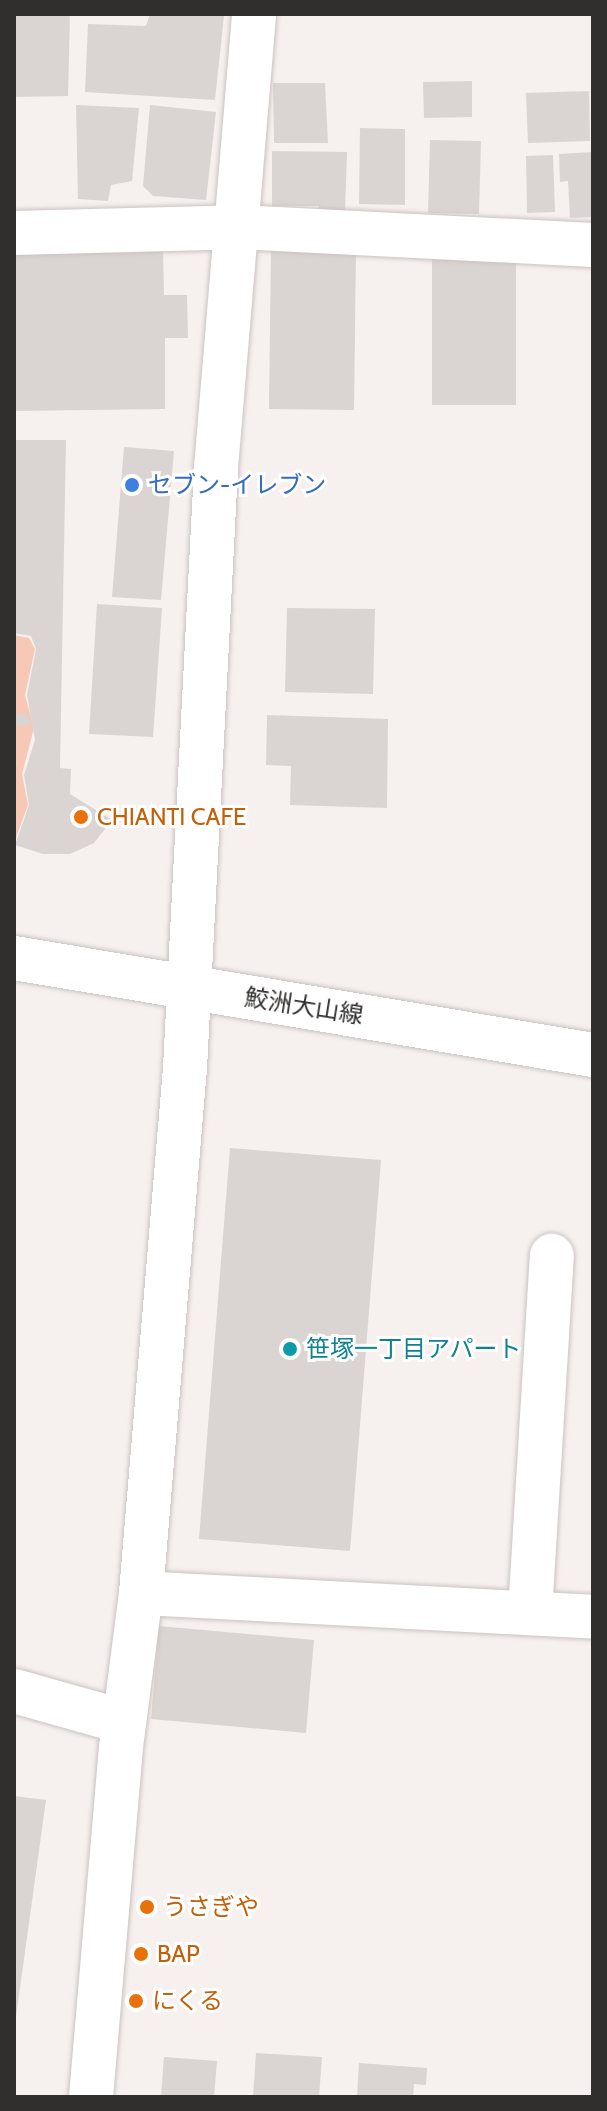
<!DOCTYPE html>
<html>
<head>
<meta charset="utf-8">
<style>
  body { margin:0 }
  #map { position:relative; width:607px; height:2111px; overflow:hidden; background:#f6f0ee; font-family:Cabin,"Noto Sans JP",sans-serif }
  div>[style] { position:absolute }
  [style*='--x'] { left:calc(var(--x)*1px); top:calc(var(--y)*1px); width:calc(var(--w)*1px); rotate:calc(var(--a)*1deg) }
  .green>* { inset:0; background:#f8c8b6 }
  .building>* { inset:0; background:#dad5d2 }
  .roads { filter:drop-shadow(0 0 2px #c9c3c1) drop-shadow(0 0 2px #c9c3c1) }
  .minor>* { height:44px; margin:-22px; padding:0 22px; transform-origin:22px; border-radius:22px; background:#fff }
  .major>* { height:44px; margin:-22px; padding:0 22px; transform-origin:22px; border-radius:22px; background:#fff }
  .dots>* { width:22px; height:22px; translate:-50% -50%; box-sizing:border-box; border:4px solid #fff; border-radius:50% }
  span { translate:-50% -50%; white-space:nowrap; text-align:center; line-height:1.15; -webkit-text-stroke:6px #fff; paint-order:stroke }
  .shop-label { font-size:24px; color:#366cbe }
  .left { translate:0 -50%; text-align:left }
  .food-label { font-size:24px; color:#c56008 }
  .street-label { font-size:24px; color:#312f2e }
  .culture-label { font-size:24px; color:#0d838f }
  .frame { position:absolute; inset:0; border:16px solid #312f2e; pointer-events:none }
</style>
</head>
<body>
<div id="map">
  <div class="green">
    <i style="clip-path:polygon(14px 635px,29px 638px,35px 649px,25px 695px,34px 728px,22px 774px,28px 805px,14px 843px)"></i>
  </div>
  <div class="building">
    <i style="clip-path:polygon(14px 14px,70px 14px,68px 96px,14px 97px)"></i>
    <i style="clip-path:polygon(150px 14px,224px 16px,215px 100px,85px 92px,88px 24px,146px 26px)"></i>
    <i style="clip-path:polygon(472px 81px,472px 117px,424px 118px,423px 82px)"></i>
    <i style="clip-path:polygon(273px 83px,325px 83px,328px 143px,274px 143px)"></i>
    <i style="clip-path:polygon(589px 91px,590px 141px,528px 143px,526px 93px)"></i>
    <i style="clip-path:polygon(76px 105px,139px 108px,132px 181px,111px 185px,108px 201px,78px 199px)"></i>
    <i style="clip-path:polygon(150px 105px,216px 112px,206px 200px,153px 196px,143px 186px)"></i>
    <i style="clip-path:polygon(360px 128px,405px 129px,405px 205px,359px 204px)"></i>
    <i style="clip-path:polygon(430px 140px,481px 141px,479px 214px,428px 213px)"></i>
    <i style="clip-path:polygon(272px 151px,347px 152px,345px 213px,319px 213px,319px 206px,272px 206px)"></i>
    <i style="clip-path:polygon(593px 152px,593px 217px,570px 218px,568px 181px,560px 182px,559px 154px)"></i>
    <i style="clip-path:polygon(553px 155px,555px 212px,527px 213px,526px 156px)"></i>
    <i style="clip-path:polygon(163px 246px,164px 295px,187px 295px,188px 338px,165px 338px,165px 409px,14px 411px,14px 247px)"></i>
    <i style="clip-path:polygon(271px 246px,356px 248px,354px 410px,269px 409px)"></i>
    <i style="clip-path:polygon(516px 250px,516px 405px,432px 405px,432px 251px)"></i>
    <i style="clip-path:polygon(14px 440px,66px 440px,60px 768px,71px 769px,70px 794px,112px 820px,94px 843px,70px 854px,43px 854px,15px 845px,29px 805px,24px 775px,35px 740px,27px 695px,36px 649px,31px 636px,14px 633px)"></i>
    <i style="clip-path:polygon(124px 447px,174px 451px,161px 600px,112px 597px)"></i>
    <i style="clip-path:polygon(97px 604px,162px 608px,153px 737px,89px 734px)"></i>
    <i style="clip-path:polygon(287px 608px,375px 609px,373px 694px,285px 692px)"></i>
    <i style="clip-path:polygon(27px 714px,31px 724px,14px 726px,14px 715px)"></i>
    <i style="clip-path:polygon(267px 715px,388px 719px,387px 808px,290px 805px,291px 766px,266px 765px)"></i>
    <i style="clip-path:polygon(230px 1148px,381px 1160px,350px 1551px,199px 1539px)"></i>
    <i style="clip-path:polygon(159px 1626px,314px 1640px,306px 1733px,151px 1719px)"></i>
    <i style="clip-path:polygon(14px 1796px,46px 1800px,16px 2017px,14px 2017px)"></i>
    <i style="clip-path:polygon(256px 2053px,322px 2057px,319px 2097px,253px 2097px)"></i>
    <i style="clip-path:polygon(164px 2057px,217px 2061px,214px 2097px,161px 2097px)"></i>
    <i style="clip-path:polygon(359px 2063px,427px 2068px,426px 2085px,414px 2084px,413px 2097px,357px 2097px)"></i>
  </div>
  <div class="roads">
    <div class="minor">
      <i style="--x:14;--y:233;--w:224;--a:-1.5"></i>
      <i style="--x:238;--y:227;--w:355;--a:2.9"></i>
      <i style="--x:141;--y:1593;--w:453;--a:3"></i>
      <i style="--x:530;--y:1613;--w:358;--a:-86.5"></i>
      <i style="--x:14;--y:1691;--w:114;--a:15.7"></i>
      <i style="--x:91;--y:2097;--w:351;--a:-85.1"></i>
      <i style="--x:121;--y:1747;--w:155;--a:-82.6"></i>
      <i style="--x:141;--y:1593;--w:527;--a:-85.21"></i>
      <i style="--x:185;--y:1068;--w:601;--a:-87.04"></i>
      <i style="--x:216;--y:468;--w:456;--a:-85.2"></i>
    </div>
    <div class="major">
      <i style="--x:14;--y:958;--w:587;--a:9.51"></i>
    </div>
  </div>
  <div class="dots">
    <i style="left:132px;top:485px;background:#3f7fe0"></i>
    <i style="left:81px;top:817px;background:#e8710a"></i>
    <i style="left:290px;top:1349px;background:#0f9aa8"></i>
    <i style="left:147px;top:1907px;background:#e8710a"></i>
    <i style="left:141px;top:1954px;background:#e8710a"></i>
    <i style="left:136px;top:2001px;background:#e8710a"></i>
  </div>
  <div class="shop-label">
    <span class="left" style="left:148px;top:485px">セブン-イレブン</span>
  </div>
  <div class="food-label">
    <span class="left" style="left:97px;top:817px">CHIANTI CAFE</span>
    <span class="left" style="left:163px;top:1907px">うさぎや</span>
    <span class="left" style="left:157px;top:1954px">BAP</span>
    <span class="left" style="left:152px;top:2001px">にくる</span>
  </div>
  <div class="street-label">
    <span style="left:304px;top:1006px;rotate:9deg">鮫洲大山線</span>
  </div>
  <div class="culture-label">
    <span class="left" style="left:306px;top:1349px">笹塚一丁目アパート</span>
  </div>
  <div class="frame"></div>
</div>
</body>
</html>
